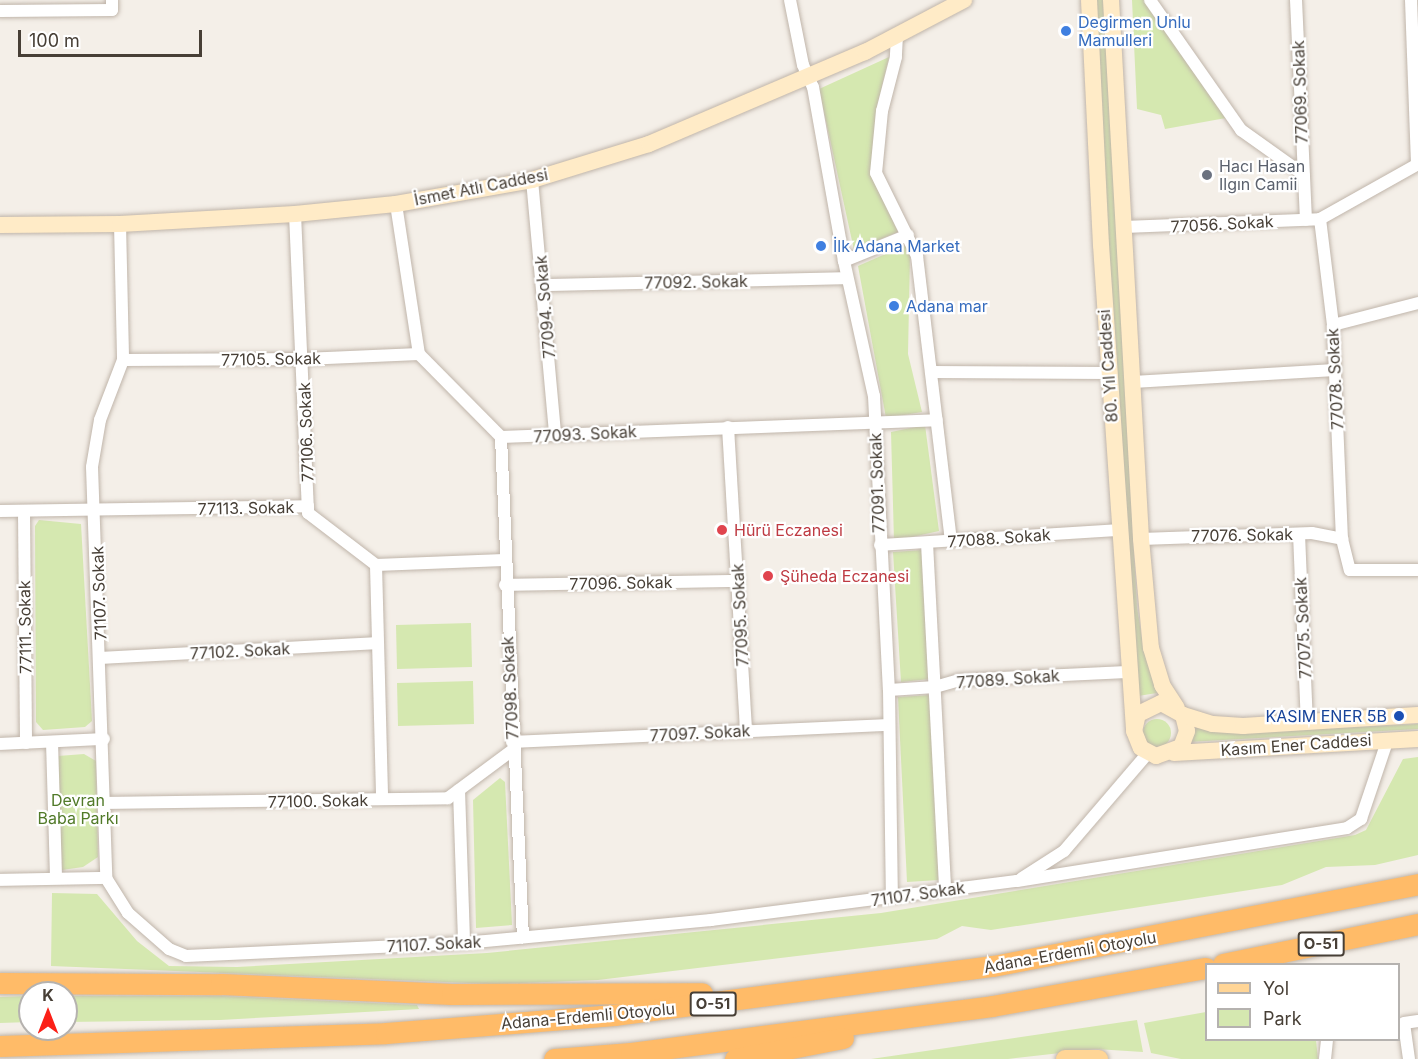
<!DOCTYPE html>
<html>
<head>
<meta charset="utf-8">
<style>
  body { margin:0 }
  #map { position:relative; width:1418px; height:1059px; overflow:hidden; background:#f4efe8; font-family:Inter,sans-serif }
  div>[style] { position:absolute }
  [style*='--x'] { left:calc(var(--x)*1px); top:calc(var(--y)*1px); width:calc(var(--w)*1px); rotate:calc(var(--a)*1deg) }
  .green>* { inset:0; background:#d5e8b0 }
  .round { border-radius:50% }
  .roads { filter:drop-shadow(0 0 2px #c0b5aa) drop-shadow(0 0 2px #c0b5aa) }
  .minor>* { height:12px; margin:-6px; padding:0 6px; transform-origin:6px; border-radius:6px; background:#fff }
  .secondary>* { height:16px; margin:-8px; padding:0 8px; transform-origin:8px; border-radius:8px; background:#ffebc7 }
  .primary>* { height:18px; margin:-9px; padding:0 9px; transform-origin:9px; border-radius:9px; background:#ffd596 }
  .motorway>* { height:21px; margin:-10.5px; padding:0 10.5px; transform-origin:10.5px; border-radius:10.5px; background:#ffbb68 }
  .dots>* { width:16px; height:16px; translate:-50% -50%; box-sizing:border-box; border:3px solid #fff; border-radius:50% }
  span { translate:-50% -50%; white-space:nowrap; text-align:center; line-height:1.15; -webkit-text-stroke:4.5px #fff; paint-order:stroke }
  .shield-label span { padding:2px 4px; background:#fff; border:2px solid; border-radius:4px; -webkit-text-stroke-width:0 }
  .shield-label { font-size:15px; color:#473f36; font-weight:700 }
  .shop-label { font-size:16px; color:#366cbe }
  .left { translate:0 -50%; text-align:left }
  .street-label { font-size:16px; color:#473f36 }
  .worship-label { font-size:16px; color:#5b616d }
  .health-label { font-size:16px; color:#be3a42 }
  .transit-label { font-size:16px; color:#164399 }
  .right { translate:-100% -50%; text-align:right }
  .park-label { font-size:16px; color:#517a29 }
  .legend { position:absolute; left:1205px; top:963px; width:195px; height:78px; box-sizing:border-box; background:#fff; border:2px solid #b5b2af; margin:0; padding:8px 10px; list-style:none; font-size:18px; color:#473f36 }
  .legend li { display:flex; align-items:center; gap:12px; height:30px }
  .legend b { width:30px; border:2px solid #b5b2af }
  .north { position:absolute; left:18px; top:981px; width:60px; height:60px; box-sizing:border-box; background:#fff; border:2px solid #b5b2af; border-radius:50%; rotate:0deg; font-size:16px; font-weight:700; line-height:24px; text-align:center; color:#473f36 }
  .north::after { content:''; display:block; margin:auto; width:21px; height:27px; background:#fb2017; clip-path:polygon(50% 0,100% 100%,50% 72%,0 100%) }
  .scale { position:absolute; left:18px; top:30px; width:184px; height:27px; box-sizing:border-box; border:3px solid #473f36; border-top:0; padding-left:8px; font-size:18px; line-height:21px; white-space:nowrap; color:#473f36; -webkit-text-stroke:4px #fff; paint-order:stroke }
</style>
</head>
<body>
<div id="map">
  <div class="green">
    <i style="clip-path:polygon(1093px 0,1104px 0,1137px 608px,1144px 650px,1157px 693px,1138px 696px)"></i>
    <i style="clip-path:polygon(1132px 0,1146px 0,1226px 118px,1165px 129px,1161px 115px,1137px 109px)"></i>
    <i style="clip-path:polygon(889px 57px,876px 111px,871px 171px,898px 232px,854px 250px,819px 89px)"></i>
    <i style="clip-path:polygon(906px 245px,910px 256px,908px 354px,922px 412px,886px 418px,858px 266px)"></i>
    <i style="clip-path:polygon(925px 425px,939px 531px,894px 541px,891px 432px)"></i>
    <i style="clip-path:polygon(39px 520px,81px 524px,92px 721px,85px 727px,43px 730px,36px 722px,35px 526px)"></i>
    <i style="clip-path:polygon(923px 550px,930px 679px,901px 682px,893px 552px)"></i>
    <i style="clip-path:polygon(471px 623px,472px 667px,397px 669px,396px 625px)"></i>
    <i style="clip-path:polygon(473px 681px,474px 724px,398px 726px,397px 683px)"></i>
    <i style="clip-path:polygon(931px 695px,939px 880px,907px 882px,898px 697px)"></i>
    <i class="round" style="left:1143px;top:719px;width:28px;height:28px"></i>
    <i style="clip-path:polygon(1191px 724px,1280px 731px,1418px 724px,1418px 729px,1188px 742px)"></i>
    <i style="clip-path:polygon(84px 754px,96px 761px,98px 857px,83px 867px,62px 870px,58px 756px)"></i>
    <i style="clip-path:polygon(1418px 757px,1418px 855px,1375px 865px,1326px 867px,1282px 885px,991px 930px,962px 926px,937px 939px,598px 980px,494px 984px,51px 966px,52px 893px,97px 894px,137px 941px,169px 966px,237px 967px,487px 953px,881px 913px,1355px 835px,1366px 830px,1403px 759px)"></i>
    <i style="clip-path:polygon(500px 778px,505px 782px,512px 925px,476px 928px,473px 800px)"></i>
    <i style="clip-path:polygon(30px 996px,30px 1022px,0 1023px,0 997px)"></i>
    <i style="clip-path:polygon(66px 996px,221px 996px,417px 1005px,419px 1009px,220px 1020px,66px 1022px)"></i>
    <i style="clip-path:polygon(1206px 1012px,1206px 1040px,1316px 1040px,1318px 1059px,1181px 1059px,1151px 1053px,1144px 1023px)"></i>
    <i style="clip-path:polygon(1137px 1020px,1143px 1052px,1096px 1049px,1008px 1059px,871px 1059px)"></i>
  </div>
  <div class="roads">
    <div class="minor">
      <i style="--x:790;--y:0;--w:66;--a:78.7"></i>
      <i style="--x:803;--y:65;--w:24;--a:66"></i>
      <i style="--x:813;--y:87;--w:177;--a:79.9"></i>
      <i style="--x:844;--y:261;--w:138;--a:77.5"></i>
      <i style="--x:874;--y:396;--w:294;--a:87.1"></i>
      <i style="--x:889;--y:690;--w:207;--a:89.2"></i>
      <i style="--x:1150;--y:0;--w:159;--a:55"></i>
      <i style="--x:1241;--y:130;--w:77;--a:35.5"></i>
      <i style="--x:1296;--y:0;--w:220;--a:87.4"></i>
      <i style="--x:1411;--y:0;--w:165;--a:87.9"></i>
      <i style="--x:0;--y:11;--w:112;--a:-0.5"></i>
      <i style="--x:112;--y:10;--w:10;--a:-90"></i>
      <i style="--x:897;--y:35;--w:22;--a:93"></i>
      <i style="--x:896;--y:57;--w:56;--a:104.5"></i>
      <i style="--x:882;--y:111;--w:62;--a:95.5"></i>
      <i style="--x:876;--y:173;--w:93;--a:63.7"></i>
      <i style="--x:917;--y:256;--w:286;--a:83.2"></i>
      <i style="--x:532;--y:180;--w:256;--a:84.8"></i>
      <i style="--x:396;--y:204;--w:152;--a:81.3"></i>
      <i style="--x:419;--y:354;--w:117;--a:45.3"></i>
      <i style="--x:501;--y:437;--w:436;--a:-2.2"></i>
      <i style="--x:295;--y:214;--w:292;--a:87.5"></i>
      <i style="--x:1320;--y:219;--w:107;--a:83"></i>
      <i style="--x:1333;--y:325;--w:214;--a:87.6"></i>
      <i style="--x:1342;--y:539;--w:32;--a:76"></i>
      <i style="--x:1350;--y:570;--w:68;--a:0"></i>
      <i style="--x:120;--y:224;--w:136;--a:88.7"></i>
      <i style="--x:123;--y:360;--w:64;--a:111"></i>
      <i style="--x:100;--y:420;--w:48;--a:99.7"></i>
      <i style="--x:92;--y:467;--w:411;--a:88"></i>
      <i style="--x:106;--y:878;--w:41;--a:57.8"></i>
      <i style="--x:128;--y:913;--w:55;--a:41.3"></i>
      <i style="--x:169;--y:949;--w:18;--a:22"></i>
      <i style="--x:186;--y:956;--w:278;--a:-2.7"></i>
      <i style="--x:464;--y:943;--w:248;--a:-5.3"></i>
      <i style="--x:711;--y:920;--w:308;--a:-7.3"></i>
      <i style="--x:1017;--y:881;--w:334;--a:-9.1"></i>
      <i style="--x:1347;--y:828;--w:17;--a:-33"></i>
      <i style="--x:1361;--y:819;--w:84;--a:-71.4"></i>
      <i style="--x:1124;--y:227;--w:196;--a:-2.3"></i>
      <i style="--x:1320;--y:219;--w:112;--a:-29.3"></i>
      <i style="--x:844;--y:261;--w:69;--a:-22.1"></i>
      <i style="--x:545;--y:285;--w:302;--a:-1.3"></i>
      <i style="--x:1333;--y:325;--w:88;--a:-14.5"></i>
      <i style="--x:123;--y:360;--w:181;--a:-0.3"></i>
      <i style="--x:304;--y:359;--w:115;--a:-2.5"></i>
      <i style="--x:931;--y:372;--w:178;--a:0.3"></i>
      <i style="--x:1133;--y:382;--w:202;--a:-3.4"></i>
      <i style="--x:728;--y:427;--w:305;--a:86.6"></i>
      <i style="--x:501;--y:437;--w:501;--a:87.49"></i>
      <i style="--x:0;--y:511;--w:308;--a:-0.9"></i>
      <i style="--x:308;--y:506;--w:7;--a:90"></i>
      <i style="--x:308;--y:513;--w:86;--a:37.4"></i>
      <i style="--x:376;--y:565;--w:128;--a:-2.2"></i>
      <i style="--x:24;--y:511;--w:232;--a:89.5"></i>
      <i style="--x:1299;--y:534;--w:189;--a:87.6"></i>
      <i style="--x:1141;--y:539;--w:171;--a:-2"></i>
      <i style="--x:1312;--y:533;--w:31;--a:11"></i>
      <i style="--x:927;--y:543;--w:346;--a:87"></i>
      <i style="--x:880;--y:545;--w:239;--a:-3.6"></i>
      <i style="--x:376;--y:565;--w:234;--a:88.5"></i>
      <i style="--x:505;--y:585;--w:233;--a:-1"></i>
      <i style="--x:101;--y:658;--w:277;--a:-3.1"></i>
      <i style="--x:889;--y:690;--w:46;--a:-3.7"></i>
      <i style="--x:935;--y:687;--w:25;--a:-16"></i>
      <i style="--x:959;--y:680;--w:168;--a:-2.7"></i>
      <i style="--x:52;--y:742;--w:136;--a:88.3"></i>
      <i style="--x:512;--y:742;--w:377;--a:-2.6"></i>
      <i style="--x:0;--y:744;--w:104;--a:-2.8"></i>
      <i style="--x:459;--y:790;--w:153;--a:88.1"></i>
      <i style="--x:107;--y:803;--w:341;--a:-0.8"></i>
      <i style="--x:448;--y:798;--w:82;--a:-36.6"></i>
      <i style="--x:1022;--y:878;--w:50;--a:-32.7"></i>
      <i style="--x:1064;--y:851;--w:129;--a:-49.4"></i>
      <i style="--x:0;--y:880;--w:106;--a:-1.1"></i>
      <i style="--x:1325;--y:1059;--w:19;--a:-84"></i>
      <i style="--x:1409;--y:1059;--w:36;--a:-98"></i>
      <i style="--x:1404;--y:1023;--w:14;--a:-8"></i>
    </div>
    <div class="secondary">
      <i style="--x:1089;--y:0;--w:245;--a:87.2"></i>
      <i style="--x:1101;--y:245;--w:487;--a:86.1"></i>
      <i style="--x:1134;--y:731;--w:18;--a:68"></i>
      <i style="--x:1141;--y:748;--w:17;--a:28"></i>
      <i style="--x:1156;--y:756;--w:27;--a:-20"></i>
      <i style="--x:1181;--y:747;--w:17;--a:-69"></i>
      <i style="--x:1187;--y:731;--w:16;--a:-104"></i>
      <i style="--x:1183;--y:715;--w:25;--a:-151"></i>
      <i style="--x:1161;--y:703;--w:25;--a:154"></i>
      <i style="--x:1138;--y:714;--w:17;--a:103"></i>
      <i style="--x:1111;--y:0;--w:540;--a:86.81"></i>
      <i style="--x:1141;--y:539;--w:109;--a:84.8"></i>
      <i style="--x:1151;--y:648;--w:39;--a:73"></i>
      <i style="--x:1162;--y:685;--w:27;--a:57"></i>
      <i style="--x:0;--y:225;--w:120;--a:-0.5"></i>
      <i style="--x:120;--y:224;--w:175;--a:-3.3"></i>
      <i style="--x:295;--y:214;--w:101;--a:-5.7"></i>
      <i style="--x:396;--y:204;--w:138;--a:-10"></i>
      <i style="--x:532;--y:180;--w:122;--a:-17.1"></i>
      <i style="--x:649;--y:144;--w:235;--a:-23.1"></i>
      <i style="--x:865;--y:52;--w:112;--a:-27.7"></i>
      <i style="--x:1183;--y:715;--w:31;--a:17"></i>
      <i style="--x:1213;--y:724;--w:30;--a:4"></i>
      <i style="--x:1243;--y:726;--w:175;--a:-3.6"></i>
      <i style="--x:1174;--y:753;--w:244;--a:-3.3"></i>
    </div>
    <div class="primary">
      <i style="--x:1065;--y:1059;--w:34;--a:0"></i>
    </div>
    <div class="motorway">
      <i style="--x:1223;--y:964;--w:199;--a:-11.6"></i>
      <i style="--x:0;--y:983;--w:221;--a:0.3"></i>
      <i style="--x:221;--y:984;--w:231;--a:2.5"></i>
      <i style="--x:452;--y:994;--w:250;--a:-0.2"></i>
      <i style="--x:0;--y:1046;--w:386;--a:-1.9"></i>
      <i style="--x:386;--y:1033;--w:229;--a:-4.5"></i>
      <i style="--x:614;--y:1015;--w:382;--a:-7.4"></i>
      <i style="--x:993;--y:966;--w:433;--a:-10.9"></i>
      <i style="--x:554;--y:1059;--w:77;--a:-4.5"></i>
      <i style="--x:631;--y:1053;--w:364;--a:-7.4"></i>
      <i style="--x:992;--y:1006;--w:217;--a:-10.1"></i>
      <i style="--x:735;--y:1059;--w:110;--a:-11"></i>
    </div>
  </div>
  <div class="dots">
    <i style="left:1066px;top:31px;background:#3f7fe0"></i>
    <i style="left:1207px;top:175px;background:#6b7280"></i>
    <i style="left:821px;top:246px;background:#3f7fe0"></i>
    <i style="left:894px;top:306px;background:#3f7fe0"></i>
    <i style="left:722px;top:530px;background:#e0444e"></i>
    <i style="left:768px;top:576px;background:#e0444e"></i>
    <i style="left:1399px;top:716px;background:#1a4fb4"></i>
  </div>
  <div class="shield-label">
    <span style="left:1321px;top:944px">O-51</span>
    <span style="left:713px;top:1004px">O-51</span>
  </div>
  <div class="shop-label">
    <span class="left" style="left:1078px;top:31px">Degirmen Unlu<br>Mamulleri</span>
    <span class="left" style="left:833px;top:246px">İlk Adana Market</span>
    <span class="left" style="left:906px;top:306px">Adana mar</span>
  </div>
  <div class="street-label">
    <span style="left:1300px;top:92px;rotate:-92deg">77069. Sokak</span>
    <span style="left:481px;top:187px;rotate:-11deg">İsmet Atlı Caddesi</span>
    <span style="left:1222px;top:224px;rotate:-3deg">77056. Sokak</span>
    <span style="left:696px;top:282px;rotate:-1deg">77092. Sokak</span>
    <span style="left:545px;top:307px;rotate:-95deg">77094. Sokak</span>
    <span style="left:271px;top:359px;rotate:-1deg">77105. Sokak</span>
    <span style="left:1108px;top:366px;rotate:-94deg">80. Yıl Caddesi</span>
    <span style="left:1335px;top:379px;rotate:-93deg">77078. Sokak</span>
    <span style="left:306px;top:432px;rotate:-92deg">77106. Sokak</span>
    <span style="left:585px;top:434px;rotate:-3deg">77093. Sokak</span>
    <span style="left:877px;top:483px;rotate:-92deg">77091. Sokak</span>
    <span style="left:246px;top:508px;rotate:-1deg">77113. Sokak</span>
    <span style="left:1242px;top:535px;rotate:-1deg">77076. Sokak</span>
    <span style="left:999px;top:538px;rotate:-4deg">77088. Sokak</span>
    <span style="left:621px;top:583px;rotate:-1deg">77096. Sokak</span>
    <span style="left:99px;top:593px;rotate:-92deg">71107. Sokak</span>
    <span style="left:740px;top:615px;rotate:-93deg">77095. Sokak</span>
    <span style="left:25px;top:627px;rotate:-91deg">77111. Sokak</span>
    <span style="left:1303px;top:628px;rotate:-93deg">77075. Sokak</span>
    <span style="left:240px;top:651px;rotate:-3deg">77102. Sokak</span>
    <span style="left:1008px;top:679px;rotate:-4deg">77089. Sokak</span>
    <span style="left:510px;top:688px;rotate:-93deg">77098. Sokak</span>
    <span style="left:700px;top:733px;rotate:-3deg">77097. Sokak</span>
    <span style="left:1296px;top:745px;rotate:-4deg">Kasım Ener Caddesi</span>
    <span style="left:318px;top:801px;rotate:-1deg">77100. Sokak</span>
    <span style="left:918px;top:894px;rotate:-8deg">71107. Sokak</span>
    <span style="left:434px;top:944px;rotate:-3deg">71107. Sokak</span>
    <span style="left:1070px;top:952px;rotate:-10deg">Adana-Erdemli Otoyolu</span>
    <span style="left:588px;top:1016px;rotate:-5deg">Adana-Erdemli Otoyolu</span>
  </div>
  <div class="worship-label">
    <span class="left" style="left:1219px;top:175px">Hacı Hasan<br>Ilgın Camii</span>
  </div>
  <div class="health-label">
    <span class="left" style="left:734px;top:530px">Hürü Eczanesi</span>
    <span class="left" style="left:780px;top:576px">Şüheda Eczanesi</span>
  </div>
  <div class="transit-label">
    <span class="right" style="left:1387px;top:716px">KASIM ENER 5B</span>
  </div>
  <div class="park-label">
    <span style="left:78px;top:809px">Devran<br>Baba Parkı</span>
  </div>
  <ul class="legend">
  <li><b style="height:8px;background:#ffd596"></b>Yol</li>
  <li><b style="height:16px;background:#d5e8b0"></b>Park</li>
  </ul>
  <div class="north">K</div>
  <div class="scale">100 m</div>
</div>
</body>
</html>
